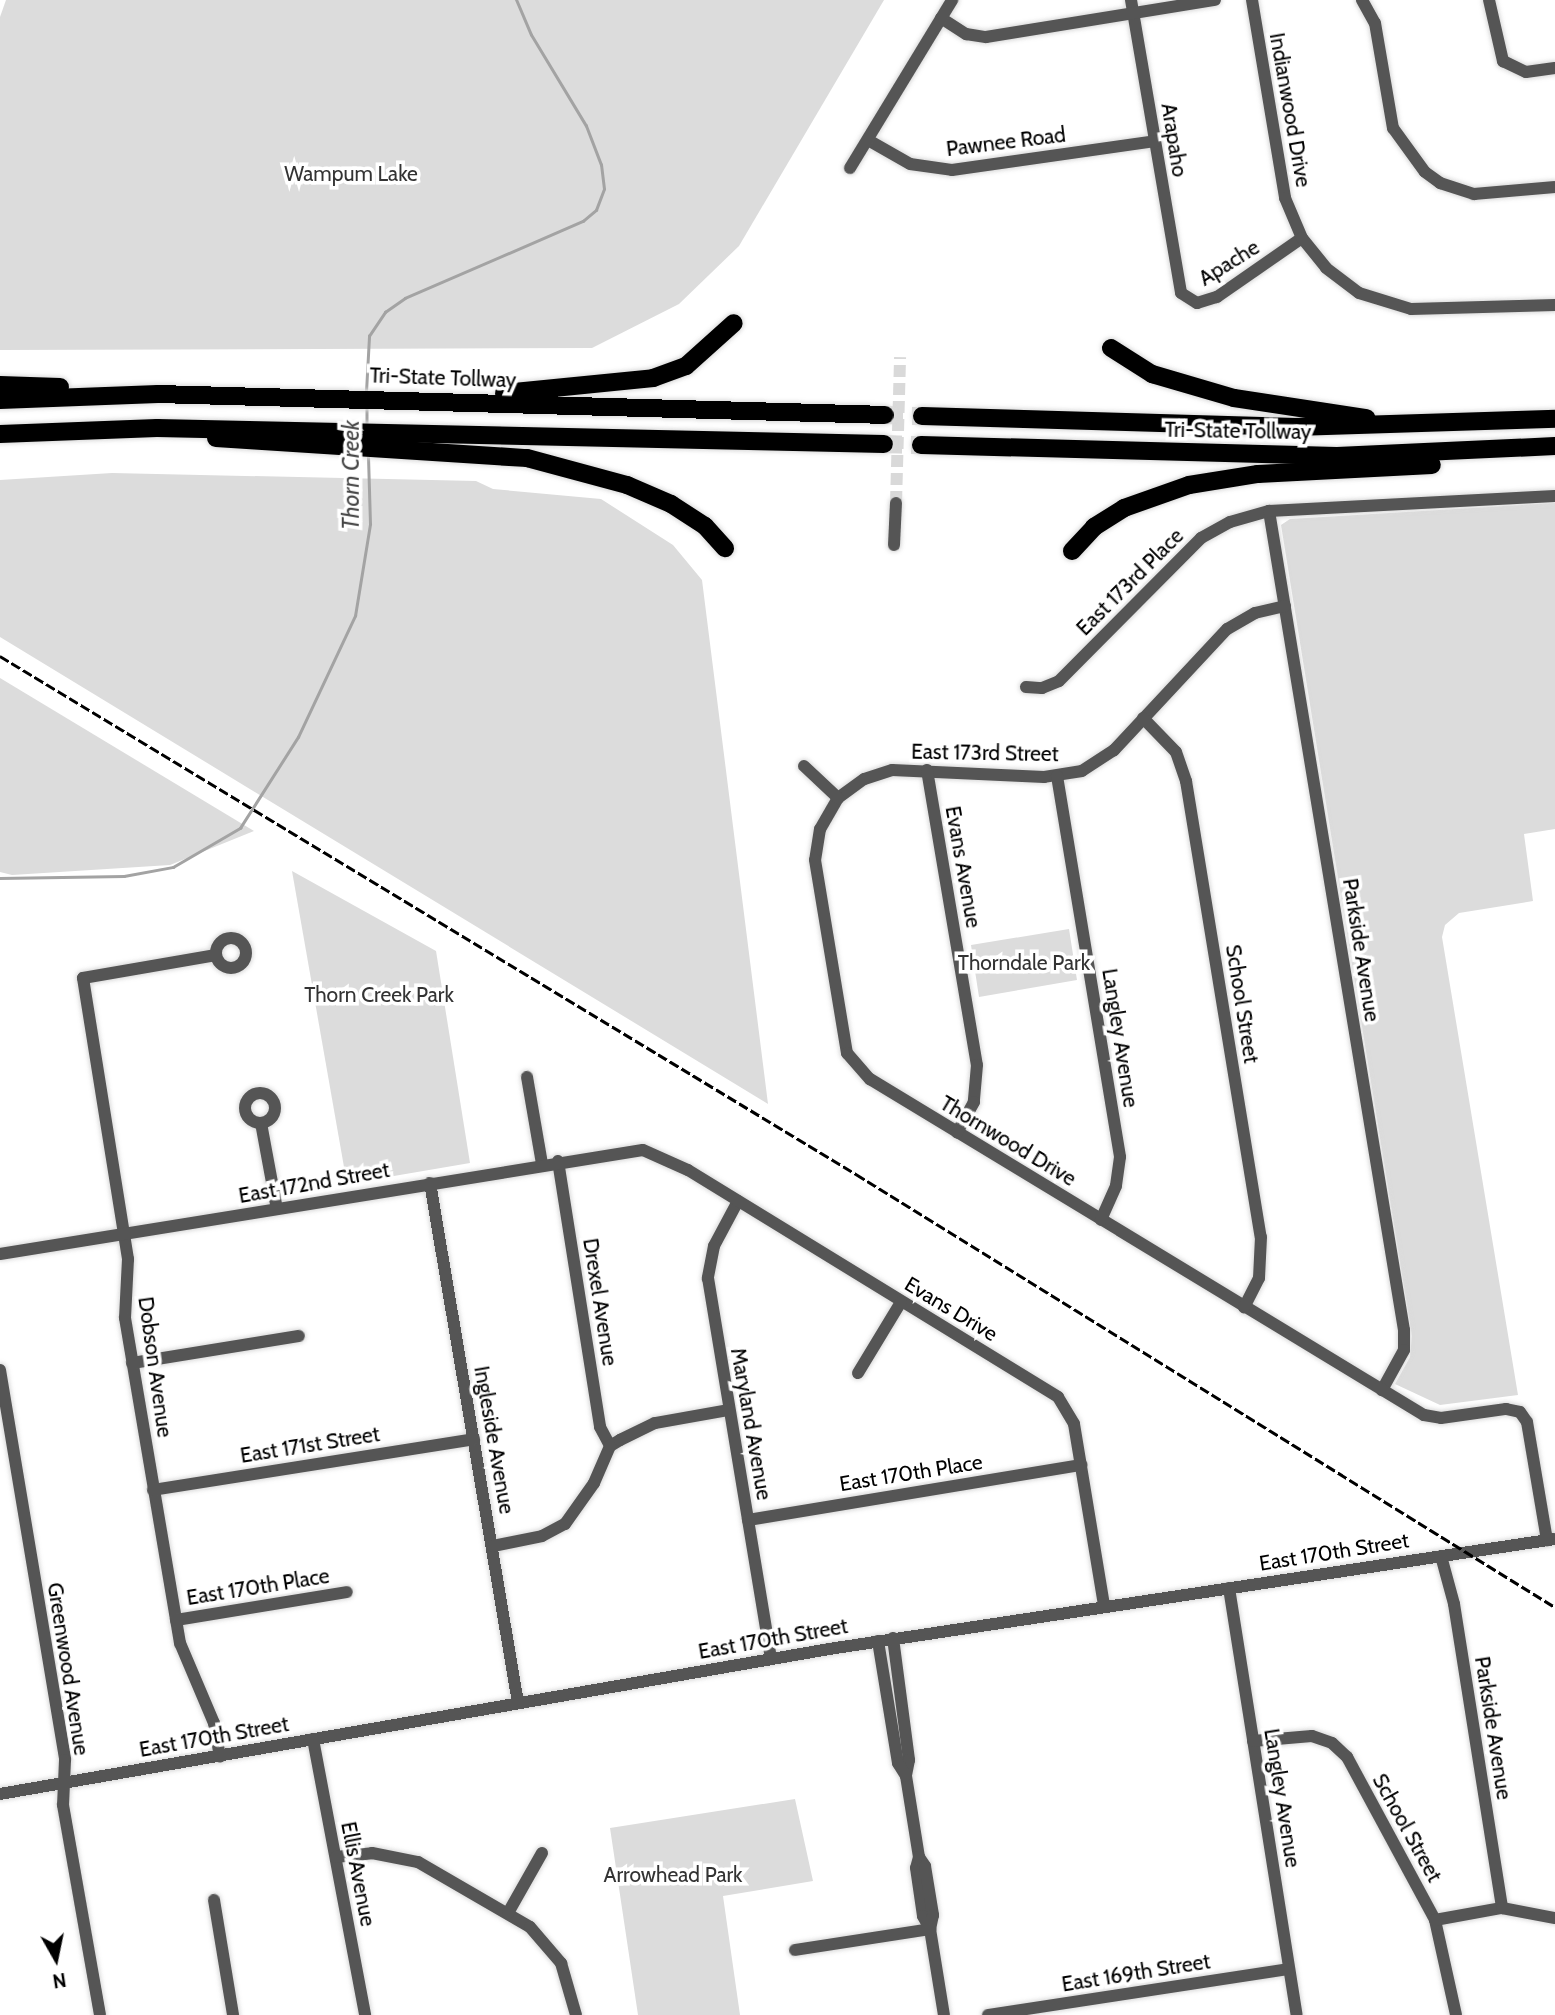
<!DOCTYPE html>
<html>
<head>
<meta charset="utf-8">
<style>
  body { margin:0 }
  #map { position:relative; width:1555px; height:2015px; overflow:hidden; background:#fff; font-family:Cabin,sans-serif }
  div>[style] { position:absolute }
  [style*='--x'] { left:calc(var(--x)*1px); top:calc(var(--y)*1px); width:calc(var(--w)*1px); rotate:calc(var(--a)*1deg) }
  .green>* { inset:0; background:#dcdcdc }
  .stream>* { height:2.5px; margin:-1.25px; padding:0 1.25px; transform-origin:1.25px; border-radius:1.25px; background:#a3a3a3 }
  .minor-tunnel>* { height:12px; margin-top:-6px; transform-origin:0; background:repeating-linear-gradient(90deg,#d9d9d9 0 12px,transparent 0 18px) }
  .highway-tunnel>* { height:18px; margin-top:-9px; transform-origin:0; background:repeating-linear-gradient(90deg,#d9d9d9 0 18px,transparent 0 27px) }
  .roads { filter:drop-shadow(0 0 2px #dbdbdb) drop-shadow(0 0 2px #dbdbdb) }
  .minor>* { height:12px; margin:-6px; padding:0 6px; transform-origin:6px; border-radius:6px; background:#555 }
  .minor>.ring { margin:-6px; padding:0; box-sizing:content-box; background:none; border:12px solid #555; border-radius:50% }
  .highway>* { height:18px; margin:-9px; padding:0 9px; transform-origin:9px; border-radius:9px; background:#000 }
  .rail>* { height:2.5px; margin-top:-1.25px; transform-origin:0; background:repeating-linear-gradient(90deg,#000 0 10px,transparent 0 13.5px) }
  span { translate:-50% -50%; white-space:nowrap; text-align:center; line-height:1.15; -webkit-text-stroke:7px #fff; paint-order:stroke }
  .street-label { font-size:21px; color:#000 }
  .park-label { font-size:21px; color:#333 }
  .water-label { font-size:23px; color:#444; font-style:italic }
  .north { position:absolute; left:21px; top:1924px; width:70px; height:70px; -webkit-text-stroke:5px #fff; paint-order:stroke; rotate:171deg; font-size:19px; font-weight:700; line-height:28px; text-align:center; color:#000 }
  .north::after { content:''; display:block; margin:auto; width:24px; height:32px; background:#000; clip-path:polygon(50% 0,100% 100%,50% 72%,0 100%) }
</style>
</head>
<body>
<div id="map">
  <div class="green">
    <i style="clip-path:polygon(6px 0,884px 0,739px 246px,679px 304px,592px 348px,0 350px,0 17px)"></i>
    <i style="clip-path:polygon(112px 473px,476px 481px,493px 489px,601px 499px,673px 545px,702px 580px,768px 1104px,0 637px,0 480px)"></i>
    <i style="clip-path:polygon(1555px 503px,1555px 829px,1524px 834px,1533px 901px,1459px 913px,1445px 925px,1442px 937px,1518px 1395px,1440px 1405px,1395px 1384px,1410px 1357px,1412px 1336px,1281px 525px,1290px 519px)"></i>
    <i style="clip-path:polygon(0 678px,254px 831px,170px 865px,12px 875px,0 872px)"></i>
    <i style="clip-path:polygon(292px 871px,436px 951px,470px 1163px,347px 1184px)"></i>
    <i style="clip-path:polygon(1069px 929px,1077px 980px,979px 997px,971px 945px)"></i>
    <i style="clip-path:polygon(795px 1799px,813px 1881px,723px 1896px,740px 2015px,638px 2015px,610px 1828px)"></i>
  </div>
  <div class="stream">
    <i style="--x:366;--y:392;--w:56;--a:-86.9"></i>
    <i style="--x:369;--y:336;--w:29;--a:-56"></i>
    <i style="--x:385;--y:312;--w:24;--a:-35"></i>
    <i style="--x:405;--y:298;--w:194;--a:-23.4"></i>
    <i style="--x:583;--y:221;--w:17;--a:-40"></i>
    <i style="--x:596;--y:210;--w:22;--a:-69"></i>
    <i style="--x:604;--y:189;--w:24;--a:-97"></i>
    <i style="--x:601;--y:165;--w:42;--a:-111"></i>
    <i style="--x:586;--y:126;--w:106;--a:-121.1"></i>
    <i style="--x:531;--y:35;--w:38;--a:-113"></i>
    <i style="--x:367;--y:406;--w:21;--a:90"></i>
    <i style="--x:0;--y:878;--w:124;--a:-0.9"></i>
    <i style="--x:124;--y:876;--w:50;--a:-10.4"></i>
    <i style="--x:173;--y:867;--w:78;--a:-30.2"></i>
    <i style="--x:240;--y:828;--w:108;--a:-57.5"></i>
    <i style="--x:298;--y:737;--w:134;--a:-64.8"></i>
    <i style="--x:355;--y:616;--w:93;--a:-80.7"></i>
    <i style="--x:370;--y:524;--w:69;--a:-91.7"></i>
  </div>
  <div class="minor-tunnel">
    <i style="--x:896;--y:503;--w:146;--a:-88.4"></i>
  </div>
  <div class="highway-tunnel">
    <i style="--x:885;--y:415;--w:37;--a:2"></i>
    <i style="--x:884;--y:444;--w:37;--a:2"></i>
  </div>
  <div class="roads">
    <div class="minor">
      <i style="--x:1131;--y:0;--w:297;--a:80.3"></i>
      <i style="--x:1181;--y:293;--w:19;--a:32"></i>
      <i style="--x:1197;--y:303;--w:21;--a:-17"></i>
      <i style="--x:1217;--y:297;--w:103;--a:-34.8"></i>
      <i style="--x:1252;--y:0;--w:201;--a:80.5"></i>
      <i style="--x:1285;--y:198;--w:43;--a:67"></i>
      <i style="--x:1302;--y:238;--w:38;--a:51"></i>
      <i style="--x:1326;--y:268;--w:41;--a:37.1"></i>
      <i style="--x:1359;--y:293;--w:54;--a:17.1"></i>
      <i style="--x:1411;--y:309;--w:144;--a:-1.6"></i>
      <i style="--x:1362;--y:0;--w:26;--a:61"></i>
      <i style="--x:1375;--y:23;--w:107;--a:80.3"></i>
      <i style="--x:1393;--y:128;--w:54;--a:54"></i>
      <i style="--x:1425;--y:172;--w:19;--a:36"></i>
      <i style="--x:1440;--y:183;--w:36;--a:18"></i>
      <i style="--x:1474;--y:194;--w:81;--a:-4.9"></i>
      <i style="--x:1489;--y:0;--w:63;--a:77.1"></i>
      <i style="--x:1503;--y:61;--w:25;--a:26"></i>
      <i style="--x:1526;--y:72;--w:29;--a:-8"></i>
      <i style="--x:941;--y:18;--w:30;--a:33"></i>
      <i style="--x:966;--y:34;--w:20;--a:9"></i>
      <i style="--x:986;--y:37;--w:232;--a:-9.2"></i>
      <i style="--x:868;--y:140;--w:48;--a:29.7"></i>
      <i style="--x:910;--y:164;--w:42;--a:8.1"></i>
      <i style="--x:952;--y:170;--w:205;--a:-8.1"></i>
      <i style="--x:850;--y:168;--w:197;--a:-58.7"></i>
      <i style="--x:1269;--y:511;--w:830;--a:80.64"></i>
      <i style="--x:1404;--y:1330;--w:20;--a:90"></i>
      <i style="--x:1404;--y:1350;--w:46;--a:118.8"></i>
      <i style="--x:894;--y:545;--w:42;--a:-87.3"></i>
      <i style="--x:1285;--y:606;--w:31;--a:167"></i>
      <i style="--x:1255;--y:613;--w:32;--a:150"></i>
      <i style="--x:1227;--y:629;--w:166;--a:133"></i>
      <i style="--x:1114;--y:750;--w:38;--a:147"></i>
      <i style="--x:1082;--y:771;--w:38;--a:171"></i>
      <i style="--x:1044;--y:777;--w:152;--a:-177.4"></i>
      <i style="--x:892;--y:770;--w:29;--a:162"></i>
      <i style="--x:864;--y:779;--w:32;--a:144"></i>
      <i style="--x:838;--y:798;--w:36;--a:120"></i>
      <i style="--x:820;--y:829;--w:31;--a:99"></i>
      <i style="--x:815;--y:860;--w:196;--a:80.6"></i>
      <i style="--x:847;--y:1053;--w:35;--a:49"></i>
      <i style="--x:870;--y:1079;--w:648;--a:31.24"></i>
      <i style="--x:1424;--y:1415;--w:17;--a:10"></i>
      <i style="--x:1441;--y:1418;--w:66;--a:-7.9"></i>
      <i style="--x:1506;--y:1409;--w:14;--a:12"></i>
      <i style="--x:1520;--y:1412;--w:12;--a:55"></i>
      <i style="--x:1527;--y:1422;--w:120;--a:80.4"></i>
      <i style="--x:1026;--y:687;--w:16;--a:4"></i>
      <i style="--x:1042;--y:688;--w:18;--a:-22"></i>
      <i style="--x:1059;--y:681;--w:202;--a:-45.2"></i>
      <i style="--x:1201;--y:538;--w:33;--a:-29"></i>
      <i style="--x:1230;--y:522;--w:41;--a:-15.8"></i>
      <i style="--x:1269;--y:511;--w:286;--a:-3"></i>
      <i style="--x:1143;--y:718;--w:47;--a:45.9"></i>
      <i style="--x:1176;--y:752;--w:31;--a:71"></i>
      <i style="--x:1186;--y:781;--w:462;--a:80.7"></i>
      <i style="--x:1261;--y:1237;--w:41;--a:92.8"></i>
      <i style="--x:1259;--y:1278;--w:33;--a:117"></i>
      <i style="--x:804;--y:766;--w:47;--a:43.3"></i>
      <i style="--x:927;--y:770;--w:299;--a:80.4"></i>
      <i style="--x:977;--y:1065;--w:37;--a:95"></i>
      <i style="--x:974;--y:1102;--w:35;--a:119"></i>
      <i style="--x:1057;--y:776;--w:386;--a:80.6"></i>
      <i style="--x:1120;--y:1157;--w:29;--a:98"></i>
      <i style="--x:1116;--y:1186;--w:37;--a:114"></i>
      <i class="ring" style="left:216px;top:938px;width:18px;height:18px"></i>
      <i style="--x:216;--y:955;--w:135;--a:170.2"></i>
      <i style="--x:83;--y:978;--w:285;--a:80.9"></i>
      <i style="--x:128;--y:1259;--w:59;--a:92.9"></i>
      <i style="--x:125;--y:1318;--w:330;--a:80.4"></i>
      <i style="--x:180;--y:1643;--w:87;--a:67"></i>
      <i style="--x:214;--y:1723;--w:34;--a:80"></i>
      <i style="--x:527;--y:1077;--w:88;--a:80.2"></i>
      <i class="ring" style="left:245px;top:1093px;width:18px;height:18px"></i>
      <i style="--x:261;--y:1123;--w:87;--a:79.5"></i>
      <i style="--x:558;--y:1161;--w:269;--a:81"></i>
      <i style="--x:600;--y:1427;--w:21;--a:62"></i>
      <i style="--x:430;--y:1183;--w:527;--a:80.39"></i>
      <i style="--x:738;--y:1201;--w:51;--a:118.1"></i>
      <i style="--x:714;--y:1246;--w:33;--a:101"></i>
      <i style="--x:708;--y:1278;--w:386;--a:80.6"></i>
      <i style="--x:0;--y:1254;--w:651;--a:-9.19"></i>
      <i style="--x:643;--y:1150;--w:49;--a:24"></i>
      <i style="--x:688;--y:1170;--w:434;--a:31.5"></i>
      <i style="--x:1058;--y:1397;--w:31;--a:59"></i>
      <i style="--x:1074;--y:1424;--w:184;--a:80.6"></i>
      <i style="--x:132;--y:1363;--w:169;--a:-9.2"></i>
      <i style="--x:0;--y:1370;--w:395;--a:80.5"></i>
      <i style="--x:65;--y:1760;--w:45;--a:92.5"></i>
      <i style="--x:63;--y:1805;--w:213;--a:80"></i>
      <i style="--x:858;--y:1373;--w:83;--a:-58.8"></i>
      <i style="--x:153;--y:1490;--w:325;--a:-9"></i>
      <i style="--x:748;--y:1520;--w:338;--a:-9.4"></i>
      <i style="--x:493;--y:1546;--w:50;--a:-11.5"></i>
      <i style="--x:542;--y:1536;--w:26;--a:-28"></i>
      <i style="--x:565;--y:1524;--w:50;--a:-54.7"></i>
      <i style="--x:594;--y:1483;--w:40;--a:-66.6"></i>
      <i style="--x:610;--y:1446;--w:12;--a:-31"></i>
      <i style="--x:620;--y:1440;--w:39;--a:-26"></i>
      <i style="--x:655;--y:1423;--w:75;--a:-10"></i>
      <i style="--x:1441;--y:1556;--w:50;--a:74.8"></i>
      <i style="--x:1454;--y:1604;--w:308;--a:81"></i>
      <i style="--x:1229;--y:1588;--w:432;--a:81"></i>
      <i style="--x:176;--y:1620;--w:173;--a:-9.3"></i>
      <i style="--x:893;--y:1638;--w:123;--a:82.5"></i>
      <i style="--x:909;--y:1760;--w:16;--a:101"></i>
      <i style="--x:906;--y:1776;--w:82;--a:80.9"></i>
      <i style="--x:919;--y:1857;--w:11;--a:105"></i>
      <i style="--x:916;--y:1868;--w:49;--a:81.7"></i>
      <i style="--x:923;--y:1916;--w:15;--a:62"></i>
      <i style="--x:878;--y:1641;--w:124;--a:80.7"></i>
      <i style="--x:898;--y:1763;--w:15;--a:58"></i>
      <i style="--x:313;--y:1739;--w:281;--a:79.3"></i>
      <i style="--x:1253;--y:1741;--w:59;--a:-4.8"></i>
      <i style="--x:1312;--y:1736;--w:21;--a:19"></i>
      <i style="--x:1332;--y:1743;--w:21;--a:43"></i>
      <i style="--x:1347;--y:1757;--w:185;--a:61.6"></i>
      <i style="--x:1435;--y:1920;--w:97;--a:77.5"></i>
      <i style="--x:0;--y:1794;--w:842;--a:-9.92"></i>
      <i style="--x:829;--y:1649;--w:734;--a:-8.62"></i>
      <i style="--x:336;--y:1857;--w:36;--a:-6"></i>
      <i style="--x:372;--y:1853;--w:47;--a:11.1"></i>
      <i style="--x:418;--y:1862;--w:129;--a:30.1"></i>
      <i style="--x:530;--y:1927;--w:48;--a:49.3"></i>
      <i style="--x:561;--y:1963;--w:54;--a:73.9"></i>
      <i style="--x:919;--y:1857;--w:11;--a:56"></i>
      <i style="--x:925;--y:1866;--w:50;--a:80.7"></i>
      <i style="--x:933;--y:1915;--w:14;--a:102"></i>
      <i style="--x:930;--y:1929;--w:87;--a:80.8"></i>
      <i style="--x:214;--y:1900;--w:117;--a:80.6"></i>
      <i style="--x:508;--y:1913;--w:69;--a:-60.5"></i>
      <i style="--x:1435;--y:1920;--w:68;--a:-10.2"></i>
      <i style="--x:1502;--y:1908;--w:54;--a:10.7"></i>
      <i style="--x:795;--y:1950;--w:137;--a:-8.8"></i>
      <i style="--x:988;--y:2015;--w:304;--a:-8.7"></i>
    </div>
    <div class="highway">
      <i style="--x:1111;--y:348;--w:49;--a:32.4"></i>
      <i style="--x:1152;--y:374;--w:85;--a:16.3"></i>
      <i style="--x:1234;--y:398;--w:134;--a:8.6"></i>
      <i style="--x:0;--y:385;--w:60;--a:1.9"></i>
      <i style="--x:504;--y:393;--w:150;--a:-5.7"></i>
      <i style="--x:653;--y:378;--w:35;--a:-20"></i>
      <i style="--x:686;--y:366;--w:64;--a:-41.9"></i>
      <i style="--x:0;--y:400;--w:158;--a:-2.2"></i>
      <i style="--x:158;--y:394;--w:727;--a:1.65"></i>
      <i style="--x:922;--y:416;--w:374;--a:1.7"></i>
      <i style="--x:1296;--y:427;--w:259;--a:-1.8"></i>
      <i style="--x:0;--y:434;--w:157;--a:-2.2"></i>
      <i style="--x:157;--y:428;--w:727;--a:1.26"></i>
      <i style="--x:216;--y:438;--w:312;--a:3.7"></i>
      <i style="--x:527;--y:458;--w:104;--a:15.1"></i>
      <i style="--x:627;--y:485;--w:48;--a:23.4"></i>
      <i style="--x:671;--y:504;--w:40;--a:32.9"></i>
      <i style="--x:705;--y:526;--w:30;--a:48"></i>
      <i style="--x:921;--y:445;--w:416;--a:1.5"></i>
      <i style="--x:1337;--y:456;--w:218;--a:-2.6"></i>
      <i style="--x:1072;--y:551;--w:33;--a:-47"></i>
      <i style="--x:1094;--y:527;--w:36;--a:-32"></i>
      <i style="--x:1124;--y:508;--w:69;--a:-19.5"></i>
      <i style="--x:1189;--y:485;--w:70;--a:-9.1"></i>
      <i style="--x:1258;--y:474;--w:174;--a:-3"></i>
    </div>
  </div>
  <div class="rail">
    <i style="--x:0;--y:656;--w:1001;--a:31.18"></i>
    <i style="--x:856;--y:1174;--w:822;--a:31.78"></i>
  </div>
  <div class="street-label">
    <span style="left:1290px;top:110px;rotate:80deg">Indianwood Drive</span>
    <span style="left:1174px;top:140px;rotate:81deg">Arapaho</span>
    <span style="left:1006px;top:142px;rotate:-7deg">Pawnee Road</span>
    <span style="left:1229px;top:263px;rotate:-32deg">Apache</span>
    <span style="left:443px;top:378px;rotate:2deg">Tri-State Tollway</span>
    <span style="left:1238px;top:431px;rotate:1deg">Tri-State Tollway</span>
    <span style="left:1130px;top:582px;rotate:-45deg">East 173rd Place</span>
    <span style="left:985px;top:753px;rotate:1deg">East 173rd Street</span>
    <span style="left:963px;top:867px;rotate:80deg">Evans Avenue</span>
    <span style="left:1361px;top:950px;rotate:81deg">Parkside Avenue</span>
    <span style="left:1242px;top:1004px;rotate:81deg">School Street</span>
    <span style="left:1120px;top:1038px;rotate:81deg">Langley Avenue</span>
    <span style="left:1008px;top:1141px;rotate:31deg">Thornwood Drive</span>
    <span style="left:314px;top:1183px;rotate:-10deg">East 172nd Street</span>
    <span style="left:600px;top:1302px;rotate:81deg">Drexel Avenue</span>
    <span style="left:951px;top:1309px;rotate:31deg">Evans Drive</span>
    <span style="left:155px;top:1367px;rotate:82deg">Dobson Avenue</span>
    <span style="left:751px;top:1424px;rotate:80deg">Maryland Avenue</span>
    <span style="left:494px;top:1440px;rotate:80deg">Ingleside Avenue</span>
    <span style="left:310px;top:1445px;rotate:-9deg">East 171st Street</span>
    <span style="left:911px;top:1473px;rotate:-9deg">East 170th Place</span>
    <span style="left:1334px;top:1552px;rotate:-9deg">East 170th Street</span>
    <span style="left:258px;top:1587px;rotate:-9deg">East 170th Place</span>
    <span style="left:773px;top:1639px;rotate:-10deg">East 170th Street</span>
    <span style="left:68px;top:1669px;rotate:81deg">Greenwood Avenue</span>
    <span style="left:1493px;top:1728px;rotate:81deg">Parkside Avenue</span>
    <span style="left:214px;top:1737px;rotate:-10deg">East 170th Street</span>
    <span style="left:1282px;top:1798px;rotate:81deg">Langley Avenue</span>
    <span style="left:1407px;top:1828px;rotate:61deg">School Street</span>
    <span style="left:358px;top:1874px;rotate:79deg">Ellis Avenue</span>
    <span style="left:1136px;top:1973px;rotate:-9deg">East 169th Street</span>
  </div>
  <div class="park-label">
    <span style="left:351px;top:174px">Wampum Lake</span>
    <span style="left:1024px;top:963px">Thorndale Park</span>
    <span style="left:379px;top:995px">Thorn Creek Park</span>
    <span style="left:673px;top:1875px">Arrowhead Park</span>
  </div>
  <div class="water-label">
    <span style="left:351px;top:475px;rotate:-90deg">Thorn Creek</span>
  </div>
  <div class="north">N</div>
</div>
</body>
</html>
